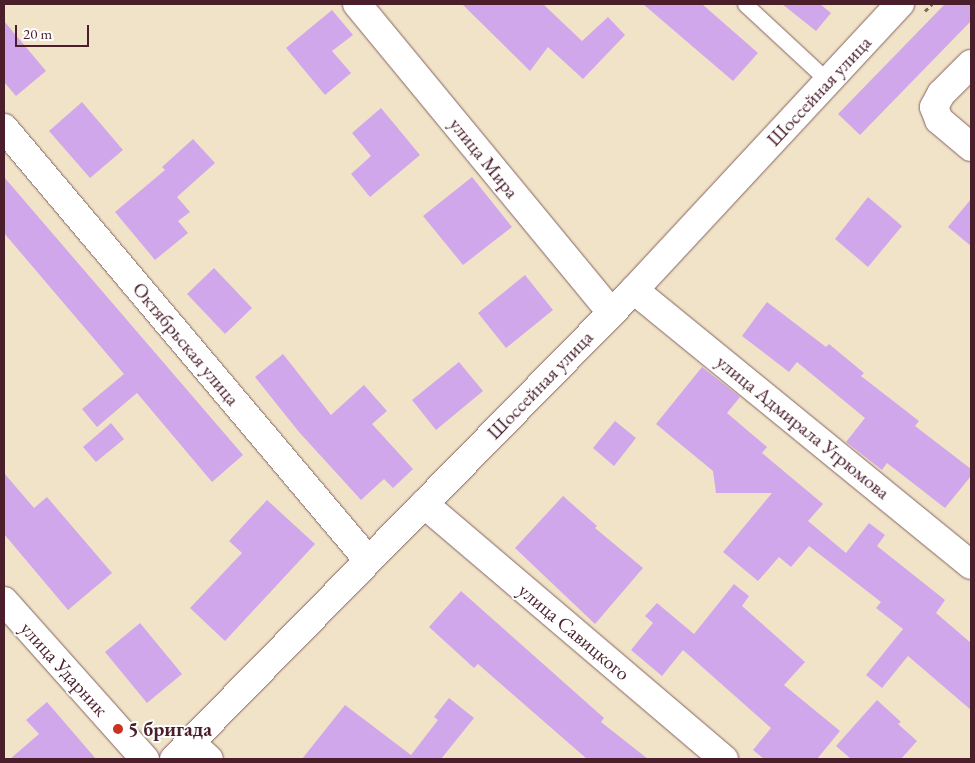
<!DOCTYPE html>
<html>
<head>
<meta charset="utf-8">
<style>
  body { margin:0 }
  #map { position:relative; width:975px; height:763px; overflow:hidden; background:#f1e3c8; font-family:"EB Garamond",serif }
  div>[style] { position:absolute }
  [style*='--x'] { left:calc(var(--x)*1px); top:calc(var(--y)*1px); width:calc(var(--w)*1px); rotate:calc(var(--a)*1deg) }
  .building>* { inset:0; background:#d1a7ec }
  .path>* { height:3px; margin-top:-1.5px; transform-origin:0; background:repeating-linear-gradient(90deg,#846462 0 4px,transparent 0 8px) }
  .roads { filter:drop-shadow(0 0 1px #846462) drop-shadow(0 0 1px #846462) }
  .service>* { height:15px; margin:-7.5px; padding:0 7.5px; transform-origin:7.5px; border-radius:7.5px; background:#fff }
  .minor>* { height:28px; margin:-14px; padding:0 14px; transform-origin:14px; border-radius:14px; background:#fff }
  .tertiary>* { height:28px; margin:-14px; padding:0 14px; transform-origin:14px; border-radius:14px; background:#fff }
  .dots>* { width:14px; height:14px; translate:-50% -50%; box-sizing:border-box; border:2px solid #fff; border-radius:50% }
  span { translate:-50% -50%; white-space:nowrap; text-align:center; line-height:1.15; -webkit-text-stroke:4px #fff; paint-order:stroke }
  .street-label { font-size:20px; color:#4a1f2b }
  .poi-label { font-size:20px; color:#4a1f2b; font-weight:700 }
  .left { translate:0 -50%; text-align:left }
  .frame { position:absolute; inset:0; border:5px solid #4a1f2b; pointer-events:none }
  .scale { position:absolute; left:15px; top:25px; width:74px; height:22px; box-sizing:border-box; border:2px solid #4a1f2b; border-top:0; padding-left:6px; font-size:15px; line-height:18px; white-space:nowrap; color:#4a1f2b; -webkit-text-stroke:4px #fff; paint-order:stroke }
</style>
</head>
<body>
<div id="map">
  <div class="building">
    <i style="clip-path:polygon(462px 4px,543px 4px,582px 41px,608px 17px,625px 35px,583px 79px,548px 47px,530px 71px)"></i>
    <i style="clip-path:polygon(643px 4px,702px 4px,758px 53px,733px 81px)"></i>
    <i style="clip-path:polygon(782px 4px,820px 4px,831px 13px,816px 31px)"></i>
    <i style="clip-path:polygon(945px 4px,971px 4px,971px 21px,860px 135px,838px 114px)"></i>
    <i style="clip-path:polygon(332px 10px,353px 35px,332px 51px,351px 73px,325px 95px,286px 48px)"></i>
    <i style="clip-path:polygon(4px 21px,46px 71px,16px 96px,4px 82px)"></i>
    <i style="clip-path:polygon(82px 102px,123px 150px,90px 178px,49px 131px)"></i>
    <i style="clip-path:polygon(381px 108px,420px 155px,370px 197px,351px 174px,371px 156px,352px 133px)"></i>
    <i style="clip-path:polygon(193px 139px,215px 163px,177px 197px,190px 212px,178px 221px,188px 233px,155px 260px,115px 212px,165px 170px,162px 167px)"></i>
    <i style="clip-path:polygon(4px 177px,243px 455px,212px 482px,137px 393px,97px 427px,82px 409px,124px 374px,4px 233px)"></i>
    <i style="clip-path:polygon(472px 177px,512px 227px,463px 265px,423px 216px)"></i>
    <i style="clip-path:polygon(868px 197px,902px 226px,868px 267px,835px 239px)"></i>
    <i style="clip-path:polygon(971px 199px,971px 246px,948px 227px)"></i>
    <i style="clip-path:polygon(214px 268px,252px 308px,225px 334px,187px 294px)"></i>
    <i style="clip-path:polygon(525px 275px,553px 310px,506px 348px,478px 313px)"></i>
    <i style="clip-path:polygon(767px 302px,826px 347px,829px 344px,864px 373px,861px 376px,919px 421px,915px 426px,971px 469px,971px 476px,945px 508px,887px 463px,882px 470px,846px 442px,865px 418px,797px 362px,789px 372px,742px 336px)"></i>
    <i style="clip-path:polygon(283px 354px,331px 415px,364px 385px,387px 411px,372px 424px,413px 469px,393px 488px,384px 479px,361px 500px,299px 432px,255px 377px)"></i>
    <i style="clip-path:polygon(459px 362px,483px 391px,436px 430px,412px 400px)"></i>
    <i style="clip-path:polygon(702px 367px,740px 397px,727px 413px,767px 447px,762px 453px,823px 504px,808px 521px,846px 553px,869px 523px,885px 535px,877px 546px,945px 600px,936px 613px,971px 643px,971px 710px,908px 656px,882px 688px,866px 675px,903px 629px,876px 608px,881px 602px,809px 546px,791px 567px,779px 557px,758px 581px,723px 552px,772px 493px,716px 493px,713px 471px,656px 424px)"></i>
    <i style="clip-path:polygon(615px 421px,636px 438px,614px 466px,593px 448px)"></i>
    <i style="clip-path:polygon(111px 423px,124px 439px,96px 462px,83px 447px)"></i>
    <i style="clip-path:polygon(4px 473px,34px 508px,47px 497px,112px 573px,68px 610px,4px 534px)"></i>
    <i style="clip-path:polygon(563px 496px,597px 526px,595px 528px,643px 568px,595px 624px,515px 548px)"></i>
    <i style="clip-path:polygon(267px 500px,315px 544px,225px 641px,190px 608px,242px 553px,229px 541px)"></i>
    <i style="clip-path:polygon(734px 584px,749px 596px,742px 606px,805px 662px,784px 685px,840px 731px,817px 759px,764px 759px,753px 750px,771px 728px,683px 650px,662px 676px,631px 650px,653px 623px,645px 616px,657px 603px,694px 634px)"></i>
    <i style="clip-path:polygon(461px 591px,604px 718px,601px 722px,648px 759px,587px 759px,478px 664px,474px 668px,429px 627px)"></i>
    <i style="clip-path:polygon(140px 623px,182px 674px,147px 703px,105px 652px)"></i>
    <i style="clip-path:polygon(449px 698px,474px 718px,441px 759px,302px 759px,345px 705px,411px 755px,438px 720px,434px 717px)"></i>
    <i style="clip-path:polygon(877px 700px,901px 722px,898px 724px,917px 741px,901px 759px,851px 759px,836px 746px)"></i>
    <i style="clip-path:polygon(47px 702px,96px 759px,10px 759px,39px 734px,26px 720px)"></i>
  </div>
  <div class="path">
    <i style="--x:925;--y:11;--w:10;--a:-45"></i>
  </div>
  <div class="roads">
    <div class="service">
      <i style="--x:745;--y:4;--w:113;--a:42.9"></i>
    </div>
    <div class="minor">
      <i style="--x:357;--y:4;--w:399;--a:50.5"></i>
      <i style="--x:971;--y:64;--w:42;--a:135"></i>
      <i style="--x:941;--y:94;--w:15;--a:118"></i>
      <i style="--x:934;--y:107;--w:14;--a:69"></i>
      <i style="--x:939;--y:120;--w:42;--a:40.2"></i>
      <i style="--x:4;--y:128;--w:565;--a:49.88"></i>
      <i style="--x:634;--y:290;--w:435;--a:39.2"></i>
      <i style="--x:424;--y:504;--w:394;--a:40.4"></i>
      <i style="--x:4;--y:601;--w:212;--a:48.3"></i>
      <i style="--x:191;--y:743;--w:24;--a:42"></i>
    </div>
    <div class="tertiary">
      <i style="--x:174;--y:759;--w:657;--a:-45.56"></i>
      <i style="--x:634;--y:290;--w:391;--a:-47.1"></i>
    </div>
  </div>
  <div class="dots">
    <i style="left:118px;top:729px;background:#c8321e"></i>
  </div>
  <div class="street-label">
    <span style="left:819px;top:91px;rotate:-47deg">Шоссейная улица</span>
    <span style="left:484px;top:158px;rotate:51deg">улица Мира</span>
    <span style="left:186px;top:344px;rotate:50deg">Октябрьская улица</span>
    <span style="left:540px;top:385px;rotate:-46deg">Шоссейная улица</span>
    <span style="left:803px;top:427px;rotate:39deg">улица Адмирала Угрюмова</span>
    <span style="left:574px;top:632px;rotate:40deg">улица Савицкого</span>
    <span style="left:64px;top:669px;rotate:48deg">улица Ударник</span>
  </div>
  <div class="poi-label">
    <span class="left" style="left:128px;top:729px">5 бригада</span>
  </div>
  <div class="frame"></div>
  <div class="scale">20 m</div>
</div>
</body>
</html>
